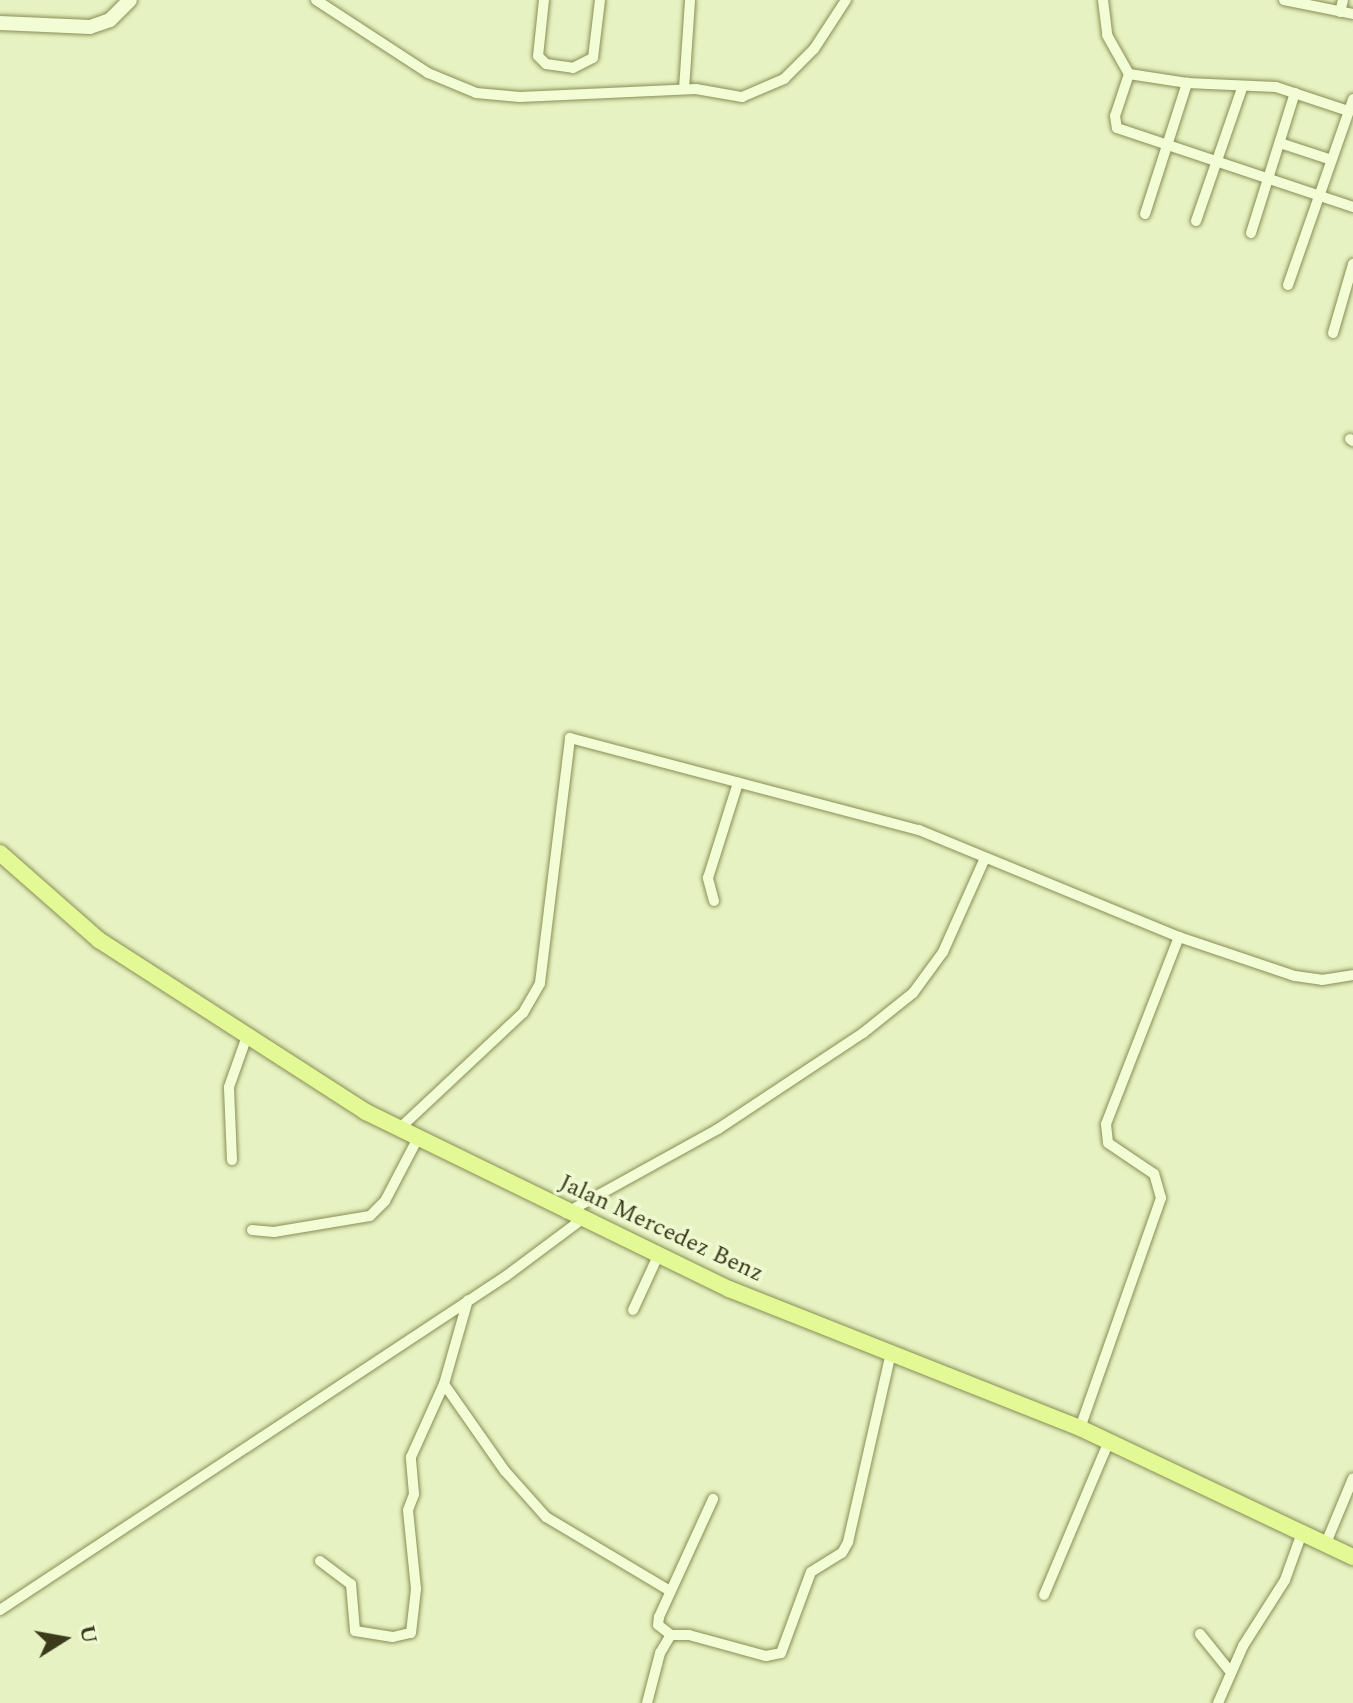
<!DOCTYPE html>
<html>
<head>
<meta charset="utf-8">
<style>
  body { margin:0 }
  #map { position:relative; width:1353px; height:1703px; overflow:hidden; background:#e6f2c1; font-family:Spectral,serif }
  div>[style] { position:absolute }
  [style*='--x'] { left:calc(var(--x)*1px); top:calc(var(--y)*1px); width:calc(var(--w)*1px); rotate:calc(var(--a)*1deg) }
  .roads { filter:drop-shadow(0 0 2px #898d56) drop-shadow(0 0 2px #898d56) }
  .street>* { height:10px; margin:-5px; padding:0 5px; transform-origin:5px; border-radius:5px; background:#f2fcd5 }
  .secondary>* { height:14px; margin:-7px; padding:0 7px; transform-origin:7px; border-radius:7px; background:#f2fcd5 }
  .primary>* { height:16px; margin:-8px; padding:0 8px; transform-origin:8px; border-radius:8px; background:#e2f995 }
  span { translate:-50% -50%; white-space:nowrap; text-align:center; line-height:1.15; -webkit-text-stroke:7px #eff9d1; paint-order:stroke }
  .street-label { font-size:24px; color:#3b3b1c }
  .north { position:absolute; left:24px; top:1599px; width:80px; height:80px; -webkit-text-stroke:6px #eff9d1; paint-order:stroke; rotate:79deg; font-size:22px; font-weight:700; line-height:32px; text-align:center; color:#3b3b1c }
  .north::after { content:''; display:block; margin:auto; width:28px; height:36px; background:#3b3b1c; clip-path:polygon(50% 0,100% 100%,50% 72%,0 100%) }
</style>
</head>
<body>
<div id="map">
  <div class="roads">
    <div class="street">
      <i style="--x:316;--y:0;--w:134;--a:33.1"></i>
      <i style="--x:428;--y:73;--w:52;--a:22.6"></i>
      <i style="--x:476;--y:93;--w:44;--a:5.2"></i>
      <i style="--x:520;--y:97;--w:176;--a:-2.6"></i>
      <i style="--x:696;--y:89;--w:47;--a:9.9"></i>
      <i style="--x:742;--y:97;--w:46;--a:-23.2"></i>
      <i style="--x:784;--y:79;--w:42;--a:-45"></i>
      <i style="--x:814;--y:49;--w:59;--a:-56.9"></i>
      <i style="--x:544;--y:0;--w:56;--a:96.1"></i>
      <i style="--x:538;--y:56;--w:11;--a:45"></i>
      <i style="--x:546;--y:64;--w:27;--a:8"></i>
      <i style="--x:573;--y:68;--w:22;--a:-27"></i>
      <i style="--x:593;--y:58;--w:58;--a:-83.1"></i>
      <i style="--x:1103;--y:0;--w:35;--a:83"></i>
      <i style="--x:1107;--y:35;--w:45;--a:60.6"></i>
      <i style="--x:1129;--y:74;--w:44;--a:108.4"></i>
      <i style="--x:1115;--y:116;--w:12;--a:81"></i>
      <i style="--x:1117;--y:128;--w:249;--a:18.5"></i>
      <i style="--x:1284;--y:0;--w:70;--a:11.5"></i>
      <i style="--x:1340;--y:12;--w:12;--a:-76"></i>
      <i style="--x:1129;--y:74;--w:59;--a:8.8"></i>
      <i style="--x:1187;--y:83;--w:89;--a:2.6"></i>
      <i style="--x:1276;--y:87;--w:73;--a:18.4"></i>
      <i style="--x:684;--y:89;--w:89;--a:-86.1"></i>
      <i style="--x:1280;--y:143;--w:52;--a:18.1"></i>
      <i style="--x:1145;--y:214;--w:138;--a:-72.2"></i>
      <i style="--x:1196;--y:221;--w:141;--a:-70.9"></i>
      <i style="--x:1251;--y:233;--w:147;--a:-72.6"></i>
      <i style="--x:1288;--y:285;--w:197;--a:-70.7"></i>
      <i style="--x:1333;--y:333;--w:72;--a:-73.8"></i>
      <i style="--x:1350;--y:439;--w:4;--a:34"></i>
      <i style="--x:714;--y:901;--w:24;--a:-105"></i>
      <i style="--x:708;--y:878;--w:100;--a:-72.5"></i>
      <i style="--x:400;--y:1128;--w:168;--a:-43.1"></i>
      <i style="--x:523;--y:1013;--w:34;--a:-60"></i>
      <i style="--x:540;--y:983;--w:247;--a:-83"></i>
      <i style="--x:570;--y:738;--w:361;--a:14.8"></i>
      <i style="--x:919;--y:830;--w:281;--a:22.4"></i>
      <i style="--x:1179;--y:937;--w:122;--a:18.6"></i>
      <i style="--x:1295;--y:976;--w:27;--a:8"></i>
      <i style="--x:1322;--y:980;--w:31;--a:-9"></i>
      <i style="--x:232;--y:1160;--w:73;--a:-92.4"></i>
      <i style="--x:229;--y:1087;--w:51;--a:-70.5"></i>
      <i style="--x:566;--y:1213;--w:174;--a:-28.9"></i>
      <i style="--x:718;--y:1129;--w:174;--a:-33.5"></i>
      <i style="--x:863;--y:1033;--w:64;--a:-38.7"></i>
      <i style="--x:913;--y:993;--w:51;--a:-53.8"></i>
      <i style="--x:943;--y:952;--w:103;--a:-65.9"></i>
      <i style="--x:252;--y:1230;--w:22;--a:5"></i>
      <i style="--x:274;--y:1232;--w:97;--a:-9.5"></i>
      <i style="--x:370;--y:1216;--w:21;--a:-45"></i>
      <i style="--x:385;--y:1201;--w:71;--a:-62.4"></i>
      <i style="--x:633;--y:1310;--w:60;--a:-65.2"></i>
      <i style="--x:444;--y:1384;--w:106;--a:55"></i>
      <i style="--x:505;--y:1471;--w:62;--a:48.3"></i>
      <i style="--x:546;--y:1517;--w:144;--a:30.8"></i>
      <i style="--x:1080;--y:1428;--w:244;--a:-70.6"></i>
      <i style="--x:1161;--y:1198;--w:25;--a:-106"></i>
      <i style="--x:1154;--y:1174;--w:55;--a:-146"></i>
      <i style="--x:1108;--y:1143;--w:19;--a:-96"></i>
      <i style="--x:1106;--y:1124;--w:201;--a:-68.7"></i>
      <i style="--x:1326;--y:1543;--w:70;--a:-67.4"></i>
      <i style="--x:320;--y:1561;--w:39;--a:37"></i>
      <i style="--x:351;--y:1584;--w:47;--a:85.1"></i>
      <i style="--x:355;--y:1631;--w:38;--a:9"></i>
      <i style="--x:393;--y:1637;--w:18;--a:-13"></i>
      <i style="--x:411;--y:1633;--w:44;--a:-83.5"></i>
      <i style="--x:416;--y:1589;--w:79;--a:-95.8"></i>
      <i style="--x:408;--y:1510;--w:17;--a:-69"></i>
      <i style="--x:414;--y:1494;--w:37;--a:-95"></i>
      <i style="--x:411;--y:1457;--w:80;--a:-65.7"></i>
      <i style="--x:444;--y:1384;--w:87;--a:-74.1"></i>
      <i style="--x:1044;--y:1595;--w:167;--a:-67.1"></i>
      <i style="--x:0;--y:1610;--w:606;--a:-33.43"></i>
      <i style="--x:506;--y:1276;--w:94;--a:-36.7"></i>
      <i style="--x:1200;--y:1634;--w:46;--a:51.1"></i>
      <i style="--x:671;--y:1635;--w:16;--a:-142"></i>
      <i style="--x:658;--y:1625;--w:8;--a:-83"></i>
      <i style="--x:659;--y:1617;--w:130;--a:-65.4"></i>
      <i style="--x:647;--y:1703;--w:52;--a:-75.4"></i>
      <i style="--x:660;--y:1653;--w:21;--a:-59"></i>
      <i style="--x:671;--y:1635;--w:18;--a:0"></i>
      <i style="--x:689;--y:1635;--w:80;--a:15.3"></i>
      <i style="--x:766;--y:1656;--w:15;--a:-11"></i>
      <i style="--x:781;--y:1653;--w:86;--a:-69.7"></i>
      <i style="--x:811;--y:1572;--w:36;--a:-32"></i>
      <i style="--x:842;--y:1553;--w:13;--a:-61"></i>
      <i style="--x:848;--y:1542;--w:194;--a:-77.2"></i>
      <i style="--x:1218;--y:1703;--w:62;--a:-66.3"></i>
      <i style="--x:1243;--y:1646;--w:78;--a:-57.5"></i>
      <i style="--x:1285;--y:1580;--w:53;--a:-70.2"></i>
    </div>
    <div class="secondary">
      <i style="--x:0;--y:23;--w:90;--a:2.5"></i>
      <i style="--x:90;--y:27;--w:21;--a:-19"></i>
      <i style="--x:110;--y:20;--w:28;--a:-45"></i>
    </div>
    <div class="primary">
      <i style="--x:0;--y:853;--w:132;--a:41.3"></i>
      <i style="--x:99;--y:940;--w:318;--a:32.8"></i>
      <i style="--x:366;--y:1112;--w:404;--a:26"></i>
      <i style="--x:729;--y:1289;--w:378;--a:21.6"></i>
      <i style="--x:1080;--y:1428;--w:302;--a:25.3"></i>
    </div>
  </div>
  <div class="street-label">
    <span style="left:661px;top:1229px;rotate:25deg">Jalan Mercedez Benz</span>
  </div>
  <div class="north">U</div>
</div>
</body>
</html>
